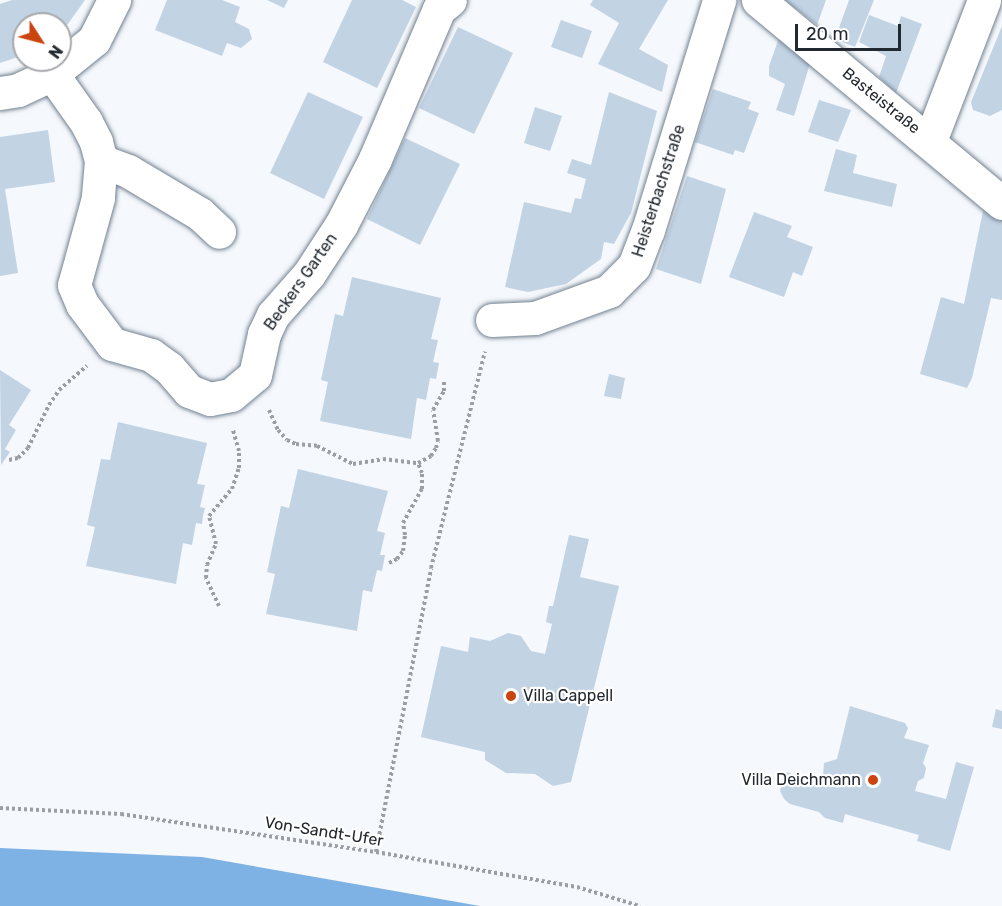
<!DOCTYPE html>
<html>
<head>
<meta charset="utf-8">
<style>
  body { margin:0 }
  #map { position:relative; width:1002px; height:906px; overflow:hidden; background:#f5f8fc; font-family:Rubik,sans-serif }
  div>[style] { position:absolute }
  [style*='--x'] { left:calc(var(--x)*1px); top:calc(var(--y)*1px); width:calc(var(--w)*1px); rotate:calc(var(--a)*1deg) }
  .water>* { inset:0; background:#7fb2e4 }
  .building>* { inset:0; background:#c2d3e4 }
  .path>* { height:4px; margin-top:-2px; transform-origin:0; background:repeating-linear-gradient(90deg,#9b9fa4 0 3px,transparent 0 6px) }
  .roads { filter:drop-shadow(0 0 2px #728190) drop-shadow(0 0 2px #728190) }
  .minor>* { height:33px; margin:-16.5px; padding:0 16.5px; transform-origin:16.5px; border-radius:16.5px; background:#fff }
  .dots>* { width:16px; height:16px; translate:-50% -50%; box-sizing:border-box; border:3px solid #fff; border-radius:50% }
  span { translate:-50% -50%; white-space:nowrap; text-align:center; line-height:1.15; -webkit-text-stroke:4.5px #fff; paint-order:stroke }
  .street-label { font-size:16px; color:#22282f }
  .poi-label { font-size:16px; color:#22282f }
  .left { translate:0 -50%; text-align:left }
  .right { translate:-100% -50%; text-align:right }
  .north { position:absolute; left:12px; top:12px; width:60px; height:60px; box-sizing:border-box; background:#fff; border:2px solid #a7a9ac; border-radius:50%; rotate:126deg; font-size:16px; font-weight:700; line-height:24px; text-align:center; color:#22282f }
  .north::after { content:''; display:block; margin:auto; width:21px; height:27px; background:#cb4410; clip-path:polygon(50% 0,100% 100%,50% 72%,0 100%) }
  .scale { position:absolute; left:795px; top:24px; width:106px; height:27px; box-sizing:border-box; border:3px solid #22282f; border-top:0; padding-left:8px; font-size:18px; line-height:21px; white-space:nowrap; color:#22282f; -webkit-text-stroke:4px #fff; paint-order:stroke }
</style>
</head>
<body>
<div id="map">
  <div class="water">
    <i style="clip-path:polygon(0 848px,202px 857px,480px 906px,0 906px)"></i>
  </div>
  <div class="building">
    <i style="clip-path:polygon(12px 0,85px 0,60px 35px,60px 24px,24px 24px,24px 55px,0 63px,0 4px)"></i>
    <i style="clip-path:polygon(167px 0,222px 0,240px 7px,235px 22px,249px 29px,252px 39px,241px 48px,227px 43px,222px 56px,155px 30px)"></i>
    <i style="clip-path:polygon(267px 0,288px 0,284px 8px)"></i>
    <i style="clip-path:polygon(352px 0,402px 0,416px 7px,377px 88px,323px 62px)"></i>
    <i style="clip-path:polygon(593px 0,668px 0,639px 49px,668px 65px,662px 92px,598px 64px,619px 23px,590px 5px)"></i>
    <i style="clip-path:polygon(785px 0,826px 0,817px 25px)"></i>
    <i style="clip-path:polygon(849px 0,874px 0,855px 47px,835px 39px)"></i>
    <i style="clip-path:polygon(869px 15px,898px 26px,901px 16px,922px 24px,896px 93px,879px 77px,886px 56px,859px 42px)"></i>
    <i style="clip-path:polygon(561px 20px,592px 31px,582px 58px,551px 47px)"></i>
    <i style="clip-path:polygon(1002px 26px,1002px 110px,990px 116px,973px 110px,971px 102px)"></i>
    <i style="clip-path:polygon(458px 27px,513px 53px,474px 134px,419px 108px)"></i>
    <i style="clip-path:polygon(780px 35px,812px 57px,794px 116px,776px 110px,785px 84px,769px 76px,769px 66px)"></i>
    <i style="clip-path:polygon(713px 89px,751px 102px,748px 109px,759px 113px,744px 153px,735px 150px,733px 155px,695px 142px)"></i>
    <i style="clip-path:polygon(308px 92px,363px 117px,324px 199px,270px 173px)"></i>
    <i style="clip-path:polygon(609px 92px,657px 111px,631px 213px,614px 244px,604px 242px,601px 259px,566px 284px,528px 292px,505px 287px,524px 202px,571px 213px,575px 198px,581px 199px,586px 179px,567px 173px,572px 159px,591px 165px)"></i>
    <i style="clip-path:polygon(819px 100px,851px 110px,838px 142px,808px 132px)"></i>
    <i style="clip-path:polygon(535px 107px,562px 116px,550px 151px,524px 143px)"></i>
    <i style="clip-path:polygon(48px 130px,55px 182px,5px 189px,18px 273px,0 276px,0 137px)"></i>
    <i style="clip-path:polygon(405px 138px,460px 164px,420px 245px,367px 219px)"></i>
    <i style="clip-path:polygon(836px 149px,857px 155px,853px 173px,897px 184px,892px 207px,824px 191px)"></i>
    <i style="clip-path:polygon(687px 176px,726px 189px,701px 284px,656px 269px)"></i>
    <i style="clip-path:polygon(984px 206px,1002px 218px,1002px 300px,991px 298px,972px 378px,967px 388px,920px 374px,941px 297px,964px 304px)"></i>
    <i style="clip-path:polygon(754px 212px,792px 226px,787px 237px,813px 247px,802px 276px,793px 272px,784px 297px,729px 277px)"></i>
    <i style="clip-path:polygon(352px 277px,441px 298px,431px 339px,438px 340px,433px 362px,439px 363px,436px 379px,430px 378px,426px 400px,417px 398px,411px 439px,320px 421px,328px 382px,321px 380px,335px 314px,343px 316px)"></i>
    <i style="clip-path:polygon(0 370px,31px 390px,9px 425px,16px 430px,5px 449px,10px 452px,1px 465px)"></i>
    <i style="clip-path:polygon(609px 374px,625px 378px,621px 399px,604px 396px)"></i>
    <i style="clip-path:polygon(118px 422px,207px 443px,197px 484px,205px 485px,200px 507px,205px 508px,203px 516px,202px 524px,196px 523px,192px 545px,183px 543px,176px 584px,86px 566px,95px 527px,87px 525px,101px 459px,110px 460px)"></i>
    <i style="clip-path:polygon(298px 469px,388px 491px,377px 531px,385px 533px,380px 555px,385px 555px,382px 571px,377px 570px,372px 592px,363px 590px,357px 631px,266px 614px,275px 574px,267px 572px,281px 506px,289px 508px)"></i>
    <i style="clip-path:polygon(569px 535px,589px 539px,580px 577px,619px 586px,571px 782px,553px 786px,535px 774px,506px 773px,485px 760px,485px 752px,421px 737px,441px 646px,468px 652px,470px 637px,490px 641px,508px 633px,521px 636px,531px 651px,545px 654px,552px 624px,546px 622px,549px 606px,553px 606px)"></i>
    <i style="clip-path:polygon(850px 706px,905px 723px,908px 728px,904px 738px,929px 745px,923px 763px,926px 768px,924px 778px,918px 781px,915px 791px,946px 799px,956px 762px,974px 767px,950px 851px,917px 841px,919px 835px,845px 814px,843px 823px,825px 818px,819px 812px,790px 804px,784px 799px,780px 791px,786px 772px,828px 785px,823px 776px,824px 763px,837px 759px)"></i>
    <i style="clip-path:polygon(996px 709px,1002px 711px,1002px 729px,992px 727px)"></i>
  </div>
  <div class="path">
    <i style="--x:269;--y:410;--w:22;--a:66"></i>
    <i style="--x:278;--y:430;--w:13;--a:48"></i>
    <i style="--x:287;--y:440;--w:10;--a:24"></i>
    <i style="--x:296;--y:444;--w:21;--a:5"></i>
    <i style="--x:317;--y:446;--w:40;--a:26.6"></i>
    <i style="--x:353;--y:464;--w:30;--a:-9"></i>
    <i style="--x:383;--y:459;--w:35;--a:7"></i>
    <i style="--x:418;--y:463;--w:15;--a:-28"></i>
    <i style="--x:431;--y:456;--w:9;--a:-58"></i>
    <i style="--x:436;--y:448;--w:7;--a:-74"></i>
    <i style="--x:438;--y:441;--w:31;--a:-99"></i>
    <i style="--x:433;--y:410;--w:22;--a:-60"></i>
    <i style="--x:444;--y:391;--w:9;--a:-90"></i>
    <i style="--x:9;--y:460;--w:9;--a:-13"></i>
    <i style="--x:18;--y:458;--w:14;--a:-45"></i>
    <i style="--x:28;--y:448;--w:48;--a:-64"></i>
    <i style="--x:49;--y:405;--w:18;--a:-56"></i>
    <i style="--x:59;--y:390;--w:37;--a:-41"></i>
    <i style="--x:389;--y:563;--w:9;--a:-27"></i>
    <i style="--x:397;--y:559;--w:10;--a:-53"></i>
    <i style="--x:403;--y:551;--w:16;--a:-83"></i>
    <i style="--x:405;--y:535;--w:12;--a:-99"></i>
    <i style="--x:403;--y:523;--w:39;--a:-61"></i>
    <i style="--x:422;--y:489;--w:16;--a:-90"></i>
    <i style="--x:422;--y:473;--w:11;--a:-112"></i>
    <i style="--x:219;--y:606;--w:31;--a:-115"></i>
    <i style="--x:206;--y:578;--w:13;--a:-86"></i>
    <i style="--x:207;--y:565;--w:23;--a:-67"></i>
    <i style="--x:216;--y:544;--w:29;--a:-104"></i>
    <i style="--x:209;--y:516;--w:35;--a:-50"></i>
    <i style="--x:232;--y:489;--w:22;--a:-72"></i>
    <i style="--x:239;--y:468;--w:17;--a:-90"></i>
    <i style="--x:239;--y:451;--w:22;--a:-106"></i>
    <i style="--x:0;--y:808;--w:121;--a:2.8"></i>
    <i style="--x:121;--y:814;--w:258;--a:8.5"></i>
    <i style="--x:376;--y:852;--w:204;--a:9.9"></i>
    <i style="--x:577;--y:887;--w:66;--a:16.8"></i>
    <i style="--x:376;--y:852;--w:289;--a:-79"></i>
    <i style="--x:431;--y:568;--w:223;--a:-76"></i>
  </div>
  <div class="roads">
    <div class="minor">
      <i style="--x:758;--y:0;--w:317;--a:39.8"></i>
      <i style="--x:52;--y:74;--w:59;--a:54.7"></i>
      <i style="--x:86;--y:122;--w:22;--a:63"></i>
      <i style="--x:96;--y:142;--w:20;--a:75"></i>
      <i style="--x:101;--y:161;--w:37;--a:95"></i>
      <i style="--x:98;--y:198;--w:90;--a:105.4"></i>
      <i style="--x:74;--y:285;--w:21;--a:67"></i>
      <i style="--x:82;--y:304;--w:50;--a:53.1"></i>
      <i style="--x:112;--y:344;--w:41;--a:15.8"></i>
      <i style="--x:151;--y:355;--w:22;--a:36"></i>
      <i style="--x:169;--y:368;--w:30;--a:49"></i>
      <i style="--x:189;--y:391;--w:22;--a:21"></i>
      <i style="--x:210;--y:399;--w:21;--a:-11"></i>
      <i style="--x:231;--y:395;--w:31;--a:-40"></i>
      <i style="--x:255;--y:375;--w:42;--a:-77.6"></i>
      <i style="--x:264;--y:334;--w:21;--a:-65"></i>
      <i style="--x:273;--y:315;--w:55;--a:-48.7"></i>
      <i style="--x:309;--y:274;--w:59;--a:-56.9"></i>
      <i style="--x:341;--y:225;--w:74;--a:-62.7"></i>
      <i style="--x:375;--y:159;--w:163;--a:-66.9"></i>
      <i style="--x:439;--y:9;--w:14;--a:-39"></i>
      <i style="--x:0;--y:93;--w:18;--a:-9"></i>
      <i style="--x:18;--y:90;--w:38;--a:-25"></i>
      <i style="--x:52;--y:74;--w:54;--a:-39"></i>
      <i style="--x:94;--y:40;--w:45;--a:-63.4"></i>
      <i style="--x:930;--y:141;--w:151;--a:-69"></i>
      <i style="--x:101;--y:161;--w:29;--a:20"></i>
      <i style="--x:128;--y:171;--w:84;--a:30.8"></i>
      <i style="--x:200;--y:214;--w:26;--a:43"></i>
      <i style="--x:492;--y:320;--w:43;--a:-2.7"></i>
      <i style="--x:535;--y:318;--w:79;--a:-20"></i>
      <i style="--x:609;--y:291;--w:35;--a:-45"></i>
      <i style="--x:634;--y:266;--w:39;--a:-69"></i>
      <i style="--x:648;--y:230;--w:241;--a:-72.8"></i>
    </div>
  </div>
  <div class="dots">
    <i style="left:511px;top:696px;background:#cb4410"></i>
    <i style="left:873px;top:780px;background:#cb4410"></i>
  </div>
  <div class="street-label">
    <span style="left:881px;top:101px;rotate:39deg">Basteistraße</span>
    <span style="left:659px;top:191px;rotate:-72deg">Heisterbachstraße</span>
    <span style="left:301px;top:282px;rotate:-55deg">Beckers Garten</span>
    <span style="left:324px;top:832px;rotate:9deg">Von-Sandt-Ufer</span>
  </div>
  <div class="poi-label">
    <span class="left" style="left:523px;top:696px">Villa Cappell</span>
    <span class="right" style="left:861px;top:780px">Villa Deichmann</span>
  </div>
  <div class="north">N</div>
  <div class="scale">20 m</div>
</div>
</body>
</html>
